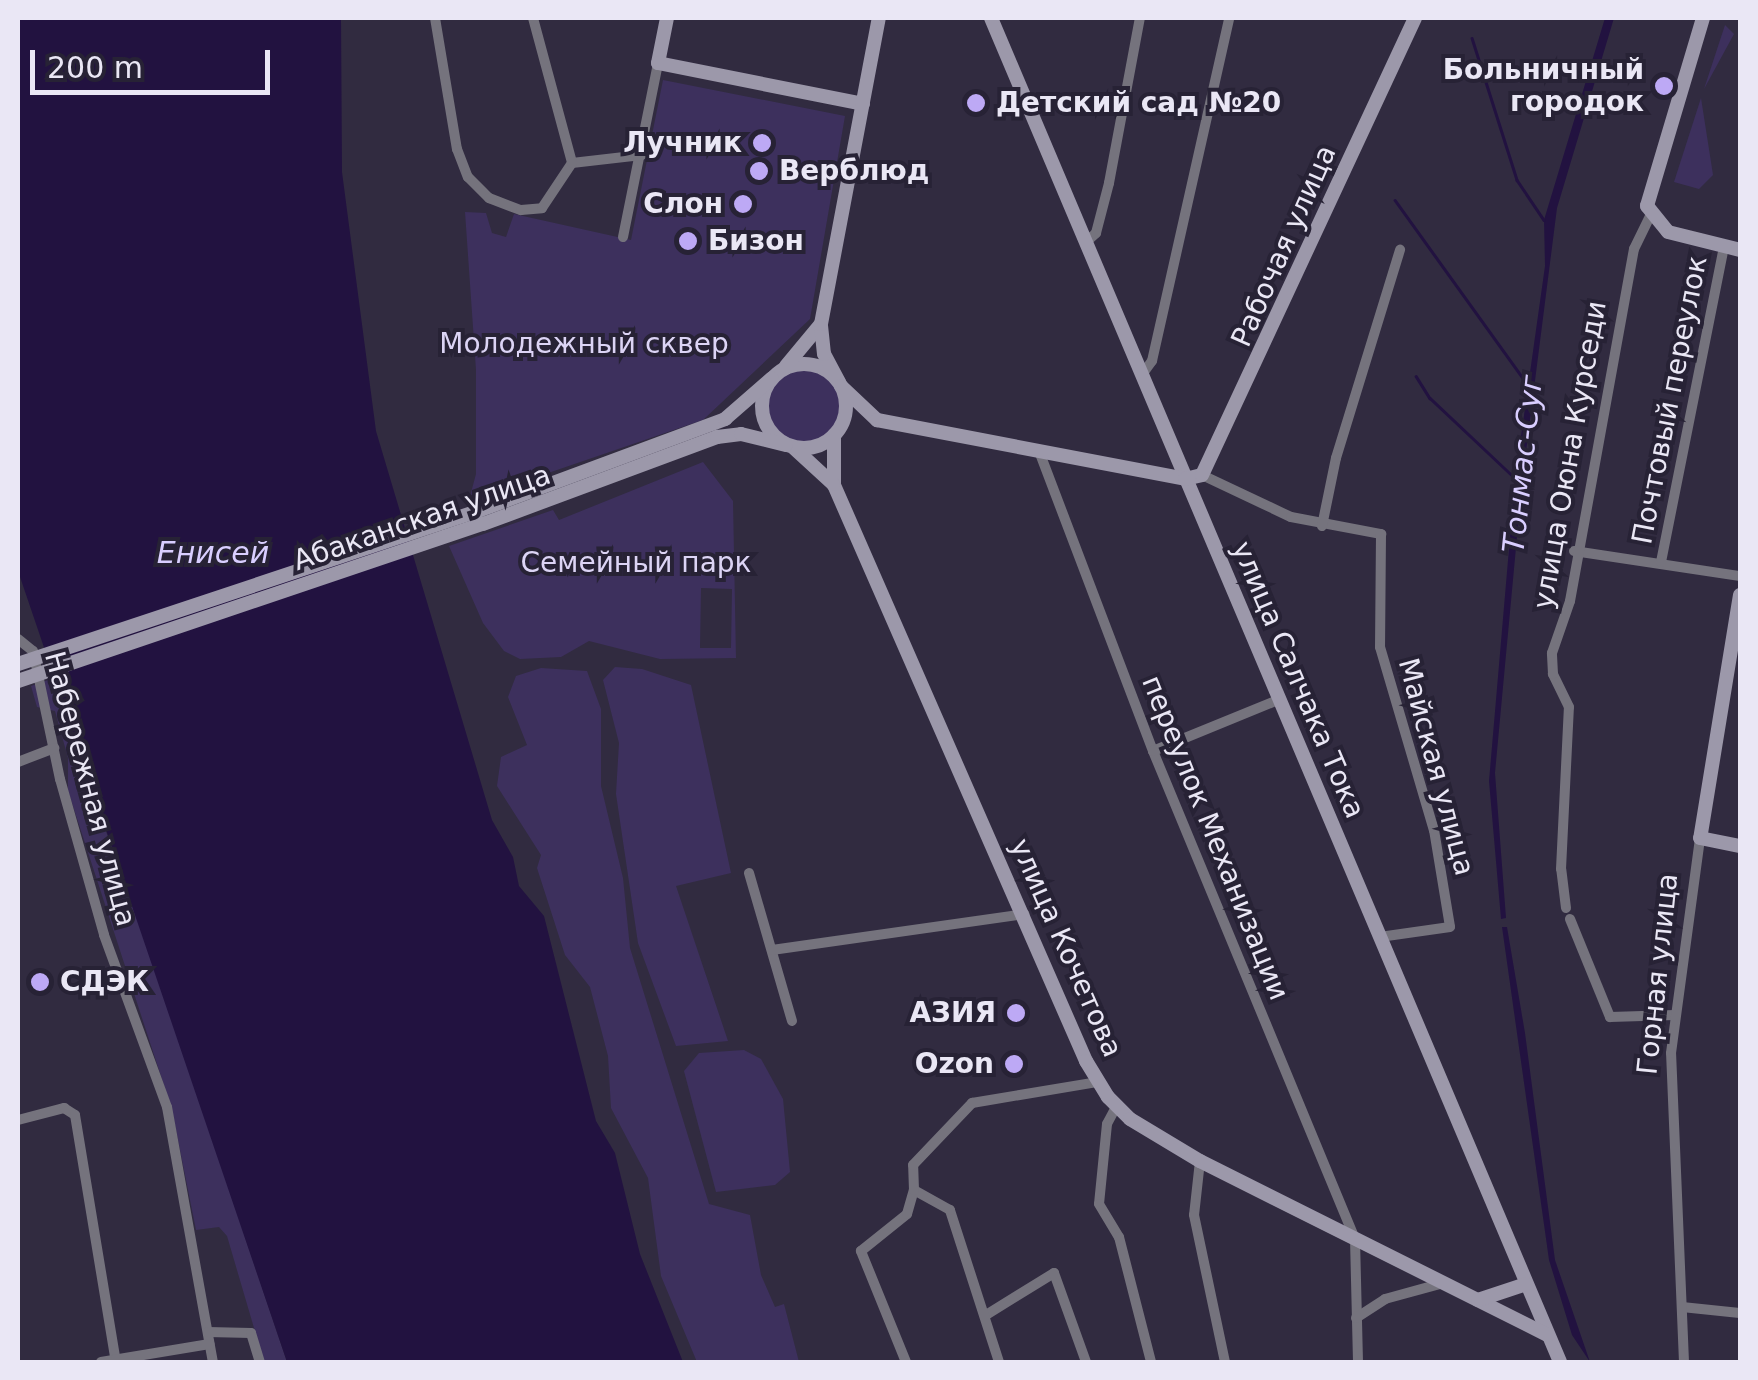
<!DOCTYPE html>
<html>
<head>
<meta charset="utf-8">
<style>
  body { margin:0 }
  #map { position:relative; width:1758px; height:1380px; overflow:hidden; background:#312b40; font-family:"DejaVu Sans",sans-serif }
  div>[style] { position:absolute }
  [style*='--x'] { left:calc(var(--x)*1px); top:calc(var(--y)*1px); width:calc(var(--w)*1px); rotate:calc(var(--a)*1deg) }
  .green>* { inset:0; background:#3d305d }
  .round { border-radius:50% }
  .water>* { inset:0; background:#221240 }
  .stream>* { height:2.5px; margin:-1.25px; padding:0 1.25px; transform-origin:1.25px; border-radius:1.25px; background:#221240 }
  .street>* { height:10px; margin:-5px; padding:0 5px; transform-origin:5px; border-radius:5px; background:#75737d }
  .secondary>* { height:14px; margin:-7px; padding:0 7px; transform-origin:7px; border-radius:7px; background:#9c98aa }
  .secondary>.ring { margin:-7px; padding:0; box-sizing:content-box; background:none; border:14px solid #9c98aa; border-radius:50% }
  .secondary-bridge>* { height:14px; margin:-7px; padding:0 7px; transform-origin:7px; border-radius:7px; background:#9c98aa }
  .dots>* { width:28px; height:28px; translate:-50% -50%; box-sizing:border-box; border:5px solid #272235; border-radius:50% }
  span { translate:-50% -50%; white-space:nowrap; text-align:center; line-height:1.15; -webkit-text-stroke:8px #272235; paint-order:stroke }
  .poi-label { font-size:28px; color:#eae7f5; font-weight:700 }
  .right { translate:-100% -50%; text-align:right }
  .left { translate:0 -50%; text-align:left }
  .street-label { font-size:28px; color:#eae7f5 }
  .park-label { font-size:28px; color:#dcd4f5 }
  .water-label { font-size:30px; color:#d9ceff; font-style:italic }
  .frame { position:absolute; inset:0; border:20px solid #eae7f5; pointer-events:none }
  .scale { position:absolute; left:30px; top:50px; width:240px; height:45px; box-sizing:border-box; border:5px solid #eae7f5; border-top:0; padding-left:12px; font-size:30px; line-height:35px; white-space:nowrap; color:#eae7f5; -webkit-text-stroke:8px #272235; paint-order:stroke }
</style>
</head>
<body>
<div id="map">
  <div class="green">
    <i style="clip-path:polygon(1725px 25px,1734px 34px,1704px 89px)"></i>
    <i style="clip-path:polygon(663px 80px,845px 116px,810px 319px,703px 420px,469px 500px,476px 474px,476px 370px,465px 212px,486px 213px,492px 233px,506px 237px,514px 214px,631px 240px)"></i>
    <i style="clip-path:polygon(1701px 98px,1713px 175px,1699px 189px,1674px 182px)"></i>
    <i class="round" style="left:768px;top:370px;width:72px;height:72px"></i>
    <i style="clip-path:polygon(evenodd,703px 462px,733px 501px,736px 658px,660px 659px,589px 641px,561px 657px,520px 659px,504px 651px,483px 623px,449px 546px,553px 510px,559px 520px,703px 462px,701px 588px,732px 589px,731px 648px,700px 648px,701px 588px)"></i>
    <i style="clip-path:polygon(615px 667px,642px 669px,691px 685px,731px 873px,676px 886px,728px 1041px,676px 1046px,638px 943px,616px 794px,619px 743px,603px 680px)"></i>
    <i style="clip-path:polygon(541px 668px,587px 671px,601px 709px,601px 786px,623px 878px,630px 948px,709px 1204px,750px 1215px,761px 1275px,775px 1307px,784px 1304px,799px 1362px,697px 1362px,661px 1276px,648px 1178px,611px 1108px,608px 1056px,590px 987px,565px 955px,537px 868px,541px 855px,497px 786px,501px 757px,527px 745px,508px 697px,516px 676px)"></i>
    <i style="clip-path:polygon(51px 679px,151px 956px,287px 1362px,264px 1362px,227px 1236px,219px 1227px,196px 1230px,172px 1110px,68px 791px,68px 758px,55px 711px,37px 707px,31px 686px)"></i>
    <i style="clip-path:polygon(744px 1050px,761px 1059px,783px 1099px,790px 1172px,775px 1185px,716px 1192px,684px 1071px,699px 1053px)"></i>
  </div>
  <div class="water">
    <i style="clip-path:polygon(18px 18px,341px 18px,342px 172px,376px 431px,492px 820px,513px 857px,519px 886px,544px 916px,596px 1121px,615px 1153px,640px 1254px,683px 1362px,287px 1362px,18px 571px)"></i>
    <i style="clip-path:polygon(1605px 18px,1614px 18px,1557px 208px,1522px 483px,1495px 773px,1506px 918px,1501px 919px,1489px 781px,1515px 479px,1545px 266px,1544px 220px)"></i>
    <i style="clip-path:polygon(1502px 927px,1507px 927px,1525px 1033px,1555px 1260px,1590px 1362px,1572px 1335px,1549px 1260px)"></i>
  </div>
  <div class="stream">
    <i style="--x:1472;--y:38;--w:149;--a:72.4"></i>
    <i style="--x:1517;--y:180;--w:48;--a:56"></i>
    <i style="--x:1395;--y:200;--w:223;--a:54.3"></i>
    <i style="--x:1416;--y:376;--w:26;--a:58"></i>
    <i style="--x:1430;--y:398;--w:117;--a:43.3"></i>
  </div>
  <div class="street">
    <i style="--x:435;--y:18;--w:133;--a:80.5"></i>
    <i style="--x:457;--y:149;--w:30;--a:69"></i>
    <i style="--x:468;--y:177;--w:30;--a:45"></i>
    <i style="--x:489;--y:198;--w:34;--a:21"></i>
    <i style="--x:521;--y:210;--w:21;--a:-5"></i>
    <i style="--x:542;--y:208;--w:54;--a:-56.3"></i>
    <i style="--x:572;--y:163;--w:70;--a:-6.5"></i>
    <i style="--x:533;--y:18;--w:150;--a:74.9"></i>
    <i style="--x:623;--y:237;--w:177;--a:-78.6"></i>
    <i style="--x:1085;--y:243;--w:15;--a:-42"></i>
    <i style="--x:1096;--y:233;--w:52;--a:-75.4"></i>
    <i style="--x:1109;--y:183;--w:168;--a:-79.4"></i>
    <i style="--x:1141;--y:376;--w:19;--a:-54"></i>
    <i style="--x:1152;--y:361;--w:352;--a:-77.3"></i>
    <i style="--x:1039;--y:451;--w:321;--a:69.2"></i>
    <i style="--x:1153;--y:751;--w:528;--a:67.51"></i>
    <i style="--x:1355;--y:1239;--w:123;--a:88.6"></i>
    <i style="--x:1202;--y:475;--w:98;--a:25.3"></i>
    <i style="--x:1291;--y:517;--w:92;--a:10.7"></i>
    <i style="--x:1381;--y:534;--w:113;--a:90.5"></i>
    <i style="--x:1380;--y:647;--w:191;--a:73.6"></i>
    <i style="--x:1434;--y:830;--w:98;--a:80.6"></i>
    <i style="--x:1450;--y:927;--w:71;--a:171.9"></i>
    <i style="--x:1322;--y:526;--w:69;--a:-78.4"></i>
    <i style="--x:1336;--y:458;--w:218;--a:-72.9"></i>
    <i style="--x:1574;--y:551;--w:168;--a:8.6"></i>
    <i style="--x:1661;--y:562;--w:322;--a:-78.7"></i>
    <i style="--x:18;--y:639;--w:19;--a:39"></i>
    <i style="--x:33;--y:651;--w:131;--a:78.1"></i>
    <i style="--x:60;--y:779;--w:162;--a:74.2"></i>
    <i style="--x:104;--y:935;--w:183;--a:69.9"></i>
    <i style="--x:167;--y:1107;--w:259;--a:79.8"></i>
    <i style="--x:1153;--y:751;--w:135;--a:-22.2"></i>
    <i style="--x:18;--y:762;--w:39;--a:-21"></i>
    <i style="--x:749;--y:873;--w:154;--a:73.8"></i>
    <i style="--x:1566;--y:908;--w:39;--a:-97"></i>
    <i style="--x:1561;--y:869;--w:162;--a:-87.2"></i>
    <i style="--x:1569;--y:707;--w:37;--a:-116"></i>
    <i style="--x:1553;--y:674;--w:21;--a:-93"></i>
    <i style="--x:1552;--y:653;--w:55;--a:-70.9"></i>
    <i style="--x:1570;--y:601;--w:358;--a:-79.7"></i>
    <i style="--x:1634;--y:249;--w:37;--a:-64"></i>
    <i style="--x:1570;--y:919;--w:106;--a:67.8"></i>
    <i style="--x:1610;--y:1017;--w:65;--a:-1.8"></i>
    <i style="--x:772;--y:950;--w:255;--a:-8.1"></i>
    <i style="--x:1116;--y:1107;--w:19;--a:118"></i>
    <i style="--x:1107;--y:1124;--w:80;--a:95.7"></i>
    <i style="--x:1099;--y:1204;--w:39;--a:59"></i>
    <i style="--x:1119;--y:1237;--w:129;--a:75.6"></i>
    <i style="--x:18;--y:1120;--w:48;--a:-14.6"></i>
    <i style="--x:64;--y:1108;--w:13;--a:32"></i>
    <i style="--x:75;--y:1115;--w:250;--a:80.6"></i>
    <i style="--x:1200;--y:1161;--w:54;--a:96.3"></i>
    <i style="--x:1194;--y:1215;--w:150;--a:78.1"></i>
    <i style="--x:1682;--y:1307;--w:58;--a:5.9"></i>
    <i style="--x:986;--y:1315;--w:80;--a:-31.7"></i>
    <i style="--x:1054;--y:1273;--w:95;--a:70.2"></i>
    <i style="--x:1356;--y:1318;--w:35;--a:-33"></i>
    <i style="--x:1385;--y:1299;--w:60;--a:-15.4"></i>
    <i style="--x:208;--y:1332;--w:43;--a:1.3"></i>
    <i style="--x:251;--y:1333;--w:30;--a:73"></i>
    <i style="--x:101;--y:1362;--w:110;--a:-9.4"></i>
    <i style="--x:906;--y:1362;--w:120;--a:-112.1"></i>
    <i style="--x:861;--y:1251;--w:59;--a:-38.8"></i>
    <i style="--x:907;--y:1214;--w:25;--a:-74"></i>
    <i style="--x:999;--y:1362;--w:160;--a:-107.9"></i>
    <i style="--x:950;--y:1210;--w:41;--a:-150.9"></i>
    <i style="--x:914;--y:1190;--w:25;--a:-92"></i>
    <i style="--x:913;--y:1165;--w:86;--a:-46.4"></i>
    <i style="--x:972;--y:1103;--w:128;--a:-9.5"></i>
    <i style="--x:1684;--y:1362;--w:309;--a:-92.4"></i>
    <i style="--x:1671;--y:1053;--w:217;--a:-82.3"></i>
  </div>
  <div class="secondary">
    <i style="--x:667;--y:18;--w:46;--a:101.3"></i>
    <i style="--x:658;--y:63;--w:209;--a:11.3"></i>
    <i style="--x:991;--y:18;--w:1459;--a:67.05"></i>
    <i style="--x:1703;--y:18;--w:196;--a:106.6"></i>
    <i style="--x:1647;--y:206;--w:33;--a:51"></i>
    <i style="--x:1668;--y:232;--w:74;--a:14"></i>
    <i class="ring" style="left:762px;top:364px;width:70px;height:70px"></i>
    <i style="--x:786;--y:366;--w:53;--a:-50.3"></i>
    <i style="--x:839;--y:382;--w:32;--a:-118"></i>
    <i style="--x:824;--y:354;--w:30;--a:-96"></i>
    <i style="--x:821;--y:324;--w:311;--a:-79.3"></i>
    <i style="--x:841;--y:386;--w:50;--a:43.4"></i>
    <i style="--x:877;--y:420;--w:314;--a:10.8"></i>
    <i style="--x:1185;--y:479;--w:17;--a:-13"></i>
    <i style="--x:1202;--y:475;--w:504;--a:-65.01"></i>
    <i style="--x:834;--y:435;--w:50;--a:90"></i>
    <i style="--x:834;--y:485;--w:629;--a:66.37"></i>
    <i style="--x:1086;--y:1061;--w:42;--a:58.6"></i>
    <i style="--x:1108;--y:1097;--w:31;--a:45"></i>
    <i style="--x:1130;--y:1119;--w:82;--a:31"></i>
    <i style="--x:1200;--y:1161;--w:389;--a:26.6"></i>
    <i style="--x:794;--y:448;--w:53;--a:42.7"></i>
    <i style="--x:478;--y:511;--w:264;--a:-20.4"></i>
    <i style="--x:725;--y:419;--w:62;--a:-41.1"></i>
    <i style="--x:483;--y:524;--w:250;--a:-20.4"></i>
    <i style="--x:717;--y:437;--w:24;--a:-7"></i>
    <i style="--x:741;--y:434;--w:46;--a:13.7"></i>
    <i style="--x:1740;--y:595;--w:246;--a:99.3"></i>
    <i style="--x:1700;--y:838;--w:41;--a:11.3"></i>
    <i style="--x:1478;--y:1300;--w:51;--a:-18.4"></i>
  </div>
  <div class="secondary-bridge">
    <i style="--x:18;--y:664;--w:485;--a:-18.4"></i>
    <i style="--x:18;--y:681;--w:491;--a:-18.7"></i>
  </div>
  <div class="dots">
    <i style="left:1664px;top:86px;background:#bda9f5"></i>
    <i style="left:976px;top:103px;background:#bda9f5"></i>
    <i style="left:762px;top:143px;background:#bda9f5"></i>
    <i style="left:759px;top:171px;background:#bda9f5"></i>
    <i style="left:743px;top:204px;background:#bda9f5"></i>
    <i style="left:688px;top:241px;background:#bda9f5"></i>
    <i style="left:40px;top:982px;background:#bda9f5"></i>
    <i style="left:1016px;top:1013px;background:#bda9f5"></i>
    <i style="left:1014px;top:1064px;background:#bda9f5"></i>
  </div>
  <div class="poi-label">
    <span class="right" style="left:1644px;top:86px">Больничный<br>городок</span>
    <span class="left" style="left:996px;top:103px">Детский сад №20</span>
    <span class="right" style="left:742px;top:143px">Лучник</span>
    <span class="left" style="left:779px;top:171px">Верблюд</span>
    <span class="right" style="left:723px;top:204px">Слон</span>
    <span class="left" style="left:708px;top:241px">Бизон</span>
    <span class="left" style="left:60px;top:982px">СДЭК</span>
    <span class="right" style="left:996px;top:1013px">АЗИЯ</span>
    <span class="right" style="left:994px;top:1064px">Ozon</span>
  </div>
  <div class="street-label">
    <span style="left:1284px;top:246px;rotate:-66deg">Рабочая улица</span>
    <span style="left:1670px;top:400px;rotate:-79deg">Почтовый переулок</span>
    <span style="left:1570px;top:455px;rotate:-80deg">улица Оюна Курседи</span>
    <span style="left:422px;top:518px;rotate:-19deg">Абаканская улица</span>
    <span style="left:1298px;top:680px;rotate:67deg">улица Салчака Тока</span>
    <span style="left:1436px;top:767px;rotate:75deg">Майская улица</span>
    <span style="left:90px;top:789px;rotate:75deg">Набережная улица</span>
    <span style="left:1215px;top:838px;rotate:68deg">переулок Механизации</span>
    <span style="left:1066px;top:948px;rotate:66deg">улица Кочетова</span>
    <span style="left:1658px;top:974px;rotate:-84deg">Горная улица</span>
  </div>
  <div class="park-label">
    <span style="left:584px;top:344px">Молодежный сквер</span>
    <span style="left:636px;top:563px">Семейный парк</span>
  </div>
  <div class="water-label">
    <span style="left:1523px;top:464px;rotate:-84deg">Тонмас-Суг</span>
    <span style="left:213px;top:553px">Енисей</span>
  </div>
  <div class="frame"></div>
  <div class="scale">200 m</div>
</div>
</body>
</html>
